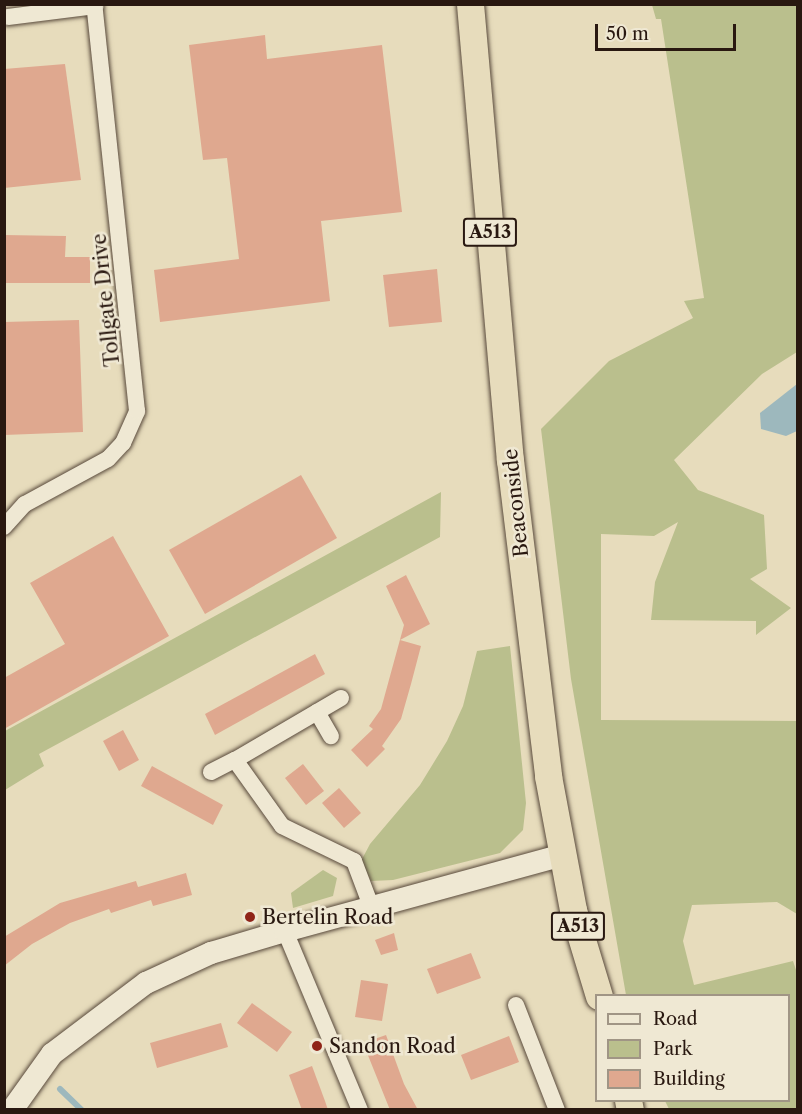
<!DOCTYPE html>
<html>
<head>
<meta charset="utf-8">
<style>
  body { margin:0 }
  #map { position:relative; width:802px; height:1114px; overflow:hidden; background:#e7dcbc; font-family:"Libre Caslon Text",serif }
  div>[style] { position:absolute }
  [style*='--x'] { left:calc(var(--x)*1px); top:calc(var(--y)*1px); width:calc(var(--w)*1px); rotate:calc(var(--a)*1deg) }
  .green>* { inset:0; background:#babf8d }
  .water>* { inset:0; background:#9db8bd }
  .stream>* { height:6px; margin:-3px; padding:0 3px; transform-origin:3px; border-radius:3px; background:#9db8bd }
  .building>* { inset:0; background:#dfa88f }
  .roads { filter:drop-shadow(0 0 2px #58493b) drop-shadow(0 0 2px #58493b) }
  .minor>* { height:16px; margin:-8px; padding:0 8px; transform-origin:8px; border-radius:8px; background:#efe8d3 }
  .secondary>* { height:22px; margin:-11px; padding:0 11px; transform-origin:11px; border-radius:11px; background:#efe8d3 }
  .trunk>* { height:27px; margin:-13.5px; padding:0 13.5px; transform-origin:13.5px; border-radius:13.5px; background:#e7dcbc }
  .dots>* { width:16px; height:16px; translate:-50% -50%; box-sizing:border-box; border:3px solid #efe8d3; border-radius:50% }
  span { translate:-50% -50%; white-space:nowrap; text-align:center; line-height:1.15; -webkit-text-stroke:5px #efe8d3; paint-order:stroke }
  .shield-label span { padding:2px 4px; background:#efe8d3; border:2px solid; border-radius:4px; -webkit-text-stroke-width:0 }
  .shield-label { font-size:18px; color:#291810; font-weight:700 }
  .street-label { font-size:20px; color:#291810 }
  .poi-label { font-size:20px; color:#291810 }
  .left { translate:0 -50%; text-align:left }
  .frame { position:absolute; inset:0; border:6px solid #291810; pointer-events:none }
  .legend { position:absolute; left:595px; top:994px; width:195px; height:108px; box-sizing:border-box; background:#efe8d3; border:2px solid #a09585; margin:0; padding:8px 10px; list-style:none; font-size:18px; color:#291810 }
  .legend li { display:flex; align-items:center; gap:12px; height:30px }
  .legend b { width:30px; border:2px solid #a09585 }
  .scale { position:absolute; left:595px; top:24px; width:141px; height:27px; box-sizing:border-box; border:3px solid #291810; border-top:0; padding-left:8px; font-size:18px; line-height:21px; white-space:nowrap; color:#291810; -webkit-text-stroke:4px #efe8d3; paint-order:stroke }
</style>
</head>
<body>
<div id="map">
  <div class="green">
    <i style="clip-path:polygon(652px 5px,797px 5px,797px 352px,762px 374px,674px 460px,698px 490px,764px 515px,767px 569px,750px 579px,791px 608px,756px 635px,756px 621px,651px 620px,655px 582px,678px 522px,654px 536px,601px 534px,601px 720px,797px 721px,797px 914px,777px 902px,692px 905px,683px 941px,694px 985px,793px 961px,798px 976px,797px 1109px,669px 1109px,665px 1101px,788px 1100px,788px 996px,626px 995px,571px 679px,541px 429px,609px 361px,693px 318px,684px 301px,704px 298px,661px 19px,656px 19px)"></i>
    <i style="clip-path:polygon(441px 492px,440px 537px,39px 754px,44px 766px,5px 790px,5px 731px)"></i>
    <i style="clip-path:polygon(510px 646px,526px 803px,523px 830px,500px 853px,393px 880px,371px 881px,361px 861px,370px 844px,420px 785px,447px 741px,463px 706px,477px 651px)"></i>
    <i style="clip-path:polygon(323px 870px,337px 878px,333px 896px,293px 908px,291px 893px)"></i>
  </div>
  <div class="water">
    <i style="clip-path:polygon(797px 384px,797px 431px,786px 436px,761px 429px,760px 413px)"></i>
  </div>
  <div class="stream">
    <i style="--x:60;--y:1089;--w:30;--a:44"></i>
  </div>
  <div class="building">
    <i style="clip-path:polygon(265px 35px,267px 59px,382px 45px,402px 212px,321px 221px,330px 301px,160px 322px,154px 270px,239px 259px,227px 158px,203px 160px,189px 45px)"></i>
    <i style="clip-path:polygon(65px 64px,81px 180px,4px 188px,4px 69px)"></i>
    <i style="clip-path:polygon(4px 235px,66px 236px,65px 257px,90px 257px,90px 283px,4px 283px)"></i>
    <i style="clip-path:polygon(437px 269px,442px 322px,389px 327px,383px 275px)"></i>
    <i style="clip-path:polygon(79px 320px,83px 432px,4px 435px,4px 322px)"></i>
    <i style="clip-path:polygon(301px 475px,337px 538px,205px 614px,169px 550px)"></i>
    <i style="clip-path:polygon(113px 536px,169px 636px,4px 729px,4px 678px,65px 644px,30px 583px)"></i>
    <i style="clip-path:polygon(406px 575px,430px 624px,400px 640px,421px 646px,411px 684px,401px 719px,382px 746px,385px 749px,367px 767px,351px 750px,373px 729px,369px 726px,381px 709px,404px 625px,386px 586px)"></i>
    <i style="clip-path:polygon(315px 654px,325px 674px,215px 735px,205px 714px)"></i>
    <i style="clip-path:polygon(123px 730px,139px 760px,119px 771px,103px 741px)"></i>
    <i style="clip-path:polygon(303px 764px,324px 791px,306px 805px,285px 778px)"></i>
    <i style="clip-path:polygon(152px 766px,223px 805px,213px 825px,141px 786px)"></i>
    <i style="clip-path:polygon(339px 788px,361px 813px,344px 828px,322px 803px)"></i>
    <i style="clip-path:polygon(186px 873px,192px 895px,153px 906px,151px 900px,111px 913px,109px 909px,70px 923px,32px 944px,4px 966px,4px 937px,60px 903px,136px 881px,138px 887px)"></i>
    <i style="clip-path:polygon(394px 933px,398px 950px,381px 955px,375px 940px)"></i>
    <i style="clip-path:polygon(471px 953px,481px 978px,437px 994px,427px 969px)"></i>
    <i style="clip-path:polygon(361px 980px,388px 984px,382px 1021px,355px 1017px)"></i>
    <i style="clip-path:polygon(252px 1003px,292px 1032px,277px 1052px,237px 1023px)"></i>
    <i style="clip-path:polygon(221px 1023px,228px 1047px,157px 1068px,150px 1043px)"></i>
    <i style="clip-path:polygon(386px 1035px,404px 1084px,418px 1110px,390px 1110px,363px 1043px)"></i>
    <i style="clip-path:polygon(509px 1036px,519px 1062px,471px 1080px,461px 1055px)"></i>
    <i style="clip-path:polygon(312px 1066px,325px 1101px,328px 1110px,302px 1110px,289px 1075px)"></i>
  </div>
  <div class="roads">
    <div class="minor">
      <i style="--x:8;--y:17;--w:88;--a:-7.2"></i>
      <i style="--x:4;--y:527;--w:31;--a:-48"></i>
      <i style="--x:25;--y:504;--w:94;--a:-28.5"></i>
      <i style="--x:108;--y:459;--w:22;--a:-47"></i>
      <i style="--x:123;--y:443;--w:35;--a:-66"></i>
      <i style="--x:137;--y:411;--w:409;--a:-96"></i>
      <i style="--x:341;--y:698;--w:123;--a:149.7"></i>
      <i style="--x:235;--y:760;--w:81;--a:54.5"></i>
      <i style="--x:282;--y:826;--w:80;--a:25.9"></i>
      <i style="--x:354;--y:861;--w:48;--a:69.3"></i>
      <i style="--x:317;--y:712;--w:28;--a:60"></i>
      <i style="--x:211;--y:772;--w:27;--a:-27"></i>
      <i style="--x:285;--y:931;--w:194;--a:67.3"></i>
      <i style="--x:516;--y:1005;--w:113;--a:68.7"></i>
    </div>
    <div class="secondary">
      <i style="--x:12;--y:1110;--w:69;--a:-54.5"></i>
      <i style="--x:52;--y:1054;--w:118;--a:-37.1"></i>
      <i style="--x:146;--y:983;--w:72;--a:-24.8"></i>
      <i style="--x:211;--y:953;--w:77;--a:-16.6"></i>
      <i style="--x:285;--y:931;--w:287;--a:-15.3"></i>
    </div>
    <div class="trunk">
      <i style="--x:470;--y:4;--w:458;--a:85"></i>
      <i style="--x:510;--y:460;--w:318;--a:83.1"></i>
      <i style="--x:548;--y:776;--w:136;--a:79.4"></i>
      <i style="--x:573;--y:910;--w:90;--a:73.2"></i>
      <i style="--x:628;--y:1100;--w:10;--a:79"></i>
    </div>
  </div>
  <div class="dots">
    <i style="left:250px;top:917px;background:#8f2418"></i>
    <i style="left:317px;top:1046px;background:#8f2418"></i>
  </div>
  <div class="shield-label">
    <span style="left:490px;top:232px">A513</span>
    <span style="left:578px;top:926px">A513</span>
  </div>
  <div class="street-label">
    <span style="left:106px;top:300px;rotate:-96deg">Tollgate Drive</span>
    <span style="left:516px;top:503px;rotate:-96deg">Beaconside</span>
  </div>
  <div class="poi-label">
    <span class="left" style="left:262px;top:917px">Bertelin Road</span>
    <span class="left" style="left:329px;top:1046px">Sandon Road</span>
  </div>
  <div class="frame"></div>
  <ul class="legend">
  <li><b style="height:8px;background:#efe8d3"></b>Road</li>
  <li><b style="height:16px;background:#babf8d"></b>Park</li>
  <li><b style="height:16px;background:#dfa88f"></b>Building</li>
  </ul>
  <div class="scale">50 m</div>
</div>
</body>
</html>
